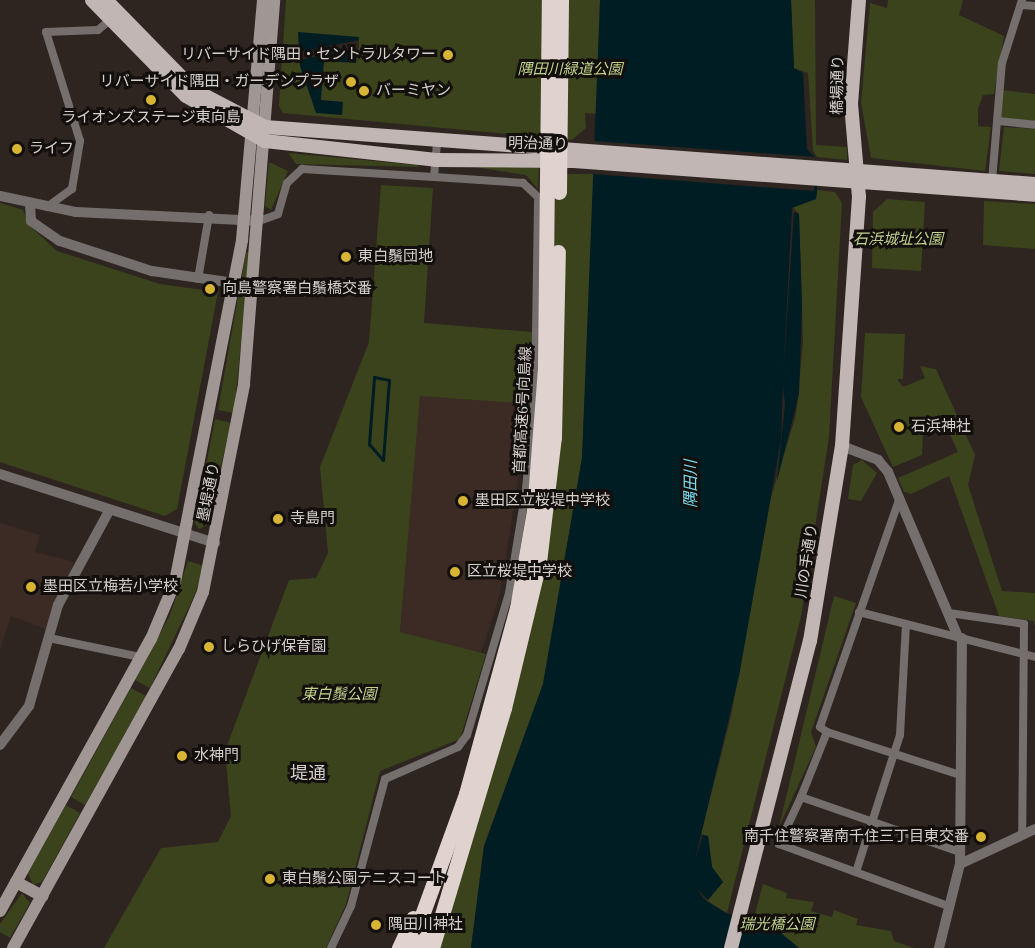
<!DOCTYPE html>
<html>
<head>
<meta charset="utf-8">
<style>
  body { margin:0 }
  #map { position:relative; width:1035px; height:948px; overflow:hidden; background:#2e2521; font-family:"Times New Roman","Noto Sans JP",serif }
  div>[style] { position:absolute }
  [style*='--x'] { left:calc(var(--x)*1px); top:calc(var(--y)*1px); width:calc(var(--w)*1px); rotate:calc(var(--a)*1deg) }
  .built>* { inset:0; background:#3b2b24 }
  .green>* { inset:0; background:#3a431c }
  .water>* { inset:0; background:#001d23 }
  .pier>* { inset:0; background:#2e2521 }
  .stream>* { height:3px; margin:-1.5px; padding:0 1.5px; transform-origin:1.5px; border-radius:1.5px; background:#001d23 }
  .minor>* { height:8px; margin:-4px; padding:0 4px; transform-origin:4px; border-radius:4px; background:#746e6d }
  .tertiary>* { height:10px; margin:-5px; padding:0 5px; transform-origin:5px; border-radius:5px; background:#746e6d }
  .secondary>* { height:12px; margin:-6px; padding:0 6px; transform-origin:6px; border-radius:6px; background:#a09794 }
  .primary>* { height:14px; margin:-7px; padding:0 7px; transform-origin:7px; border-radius:7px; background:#c1b6b3 }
  .motorway>* { height:15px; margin:-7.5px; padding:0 7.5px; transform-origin:7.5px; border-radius:7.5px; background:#e0d2cf }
  .motorway-bridge>* { height:15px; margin:-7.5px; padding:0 7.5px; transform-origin:7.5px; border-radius:7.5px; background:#e0d2cf }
  .dots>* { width:16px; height:16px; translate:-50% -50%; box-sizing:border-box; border:3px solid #130f0d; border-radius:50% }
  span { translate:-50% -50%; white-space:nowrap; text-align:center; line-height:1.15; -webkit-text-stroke:6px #130f0d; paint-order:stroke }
  .poi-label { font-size:15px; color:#d6d0cd }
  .right { translate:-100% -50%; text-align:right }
  .left { translate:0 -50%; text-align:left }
  .park-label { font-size:15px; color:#c0d189; font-style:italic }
  .street-label { font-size:15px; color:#d6d0cd }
  .water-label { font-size:16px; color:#79dcf0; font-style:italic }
  .quarter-label { font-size:18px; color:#d6d0cd }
</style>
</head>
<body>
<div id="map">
  <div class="built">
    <i style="clip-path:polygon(420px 395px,530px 404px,500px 594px,481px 653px,400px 632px)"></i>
    <i style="clip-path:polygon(0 523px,40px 535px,35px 552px,74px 562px,46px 629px,11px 616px,0 650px)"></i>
  </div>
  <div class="green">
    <i style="clip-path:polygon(286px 0,600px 0,599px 114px,585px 113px,586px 128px,572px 140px,283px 113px,279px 106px)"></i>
    <i style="clip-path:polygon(791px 0,815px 0,816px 145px,847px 147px,847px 160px,817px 157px,813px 151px,808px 73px,794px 68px)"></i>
    <i style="clip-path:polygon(888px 0,963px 0,959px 15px,1004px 36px,994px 94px,983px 95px,978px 109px,978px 126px,991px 127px,985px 171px,871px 158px,861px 103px,870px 3px,887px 8px)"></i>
    <i style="clip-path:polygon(1003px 90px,1035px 94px,1035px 122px,1001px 118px)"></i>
    <i style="clip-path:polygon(1004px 127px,1035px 129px,1035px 174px,999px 171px)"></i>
    <i style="clip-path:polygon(288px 153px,417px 165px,420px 167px,296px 164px)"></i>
    <i style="clip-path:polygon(269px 162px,288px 171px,271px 210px,265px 206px)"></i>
    <i style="clip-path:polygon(539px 165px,538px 189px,526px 175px,475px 167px)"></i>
    <i style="clip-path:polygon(556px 174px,596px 174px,582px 458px,543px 684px,484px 846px,471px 948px,429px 948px,503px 693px,553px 269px)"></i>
    <i style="clip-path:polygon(381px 185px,433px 188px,424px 323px,532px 332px,530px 404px,420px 396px,400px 632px,486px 654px,460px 739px,380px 771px,346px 904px,326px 948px,104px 948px,161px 848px,218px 842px,231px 816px,225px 751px,289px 580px,316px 578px,328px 553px,320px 467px,369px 342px)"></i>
    <i style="clip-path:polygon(817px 190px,835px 192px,842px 203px,829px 437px,801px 617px,727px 913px,706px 901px,723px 882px,712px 867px,708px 836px,701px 834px,731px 716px,771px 497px,796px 415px,803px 342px,799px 214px,792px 207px,816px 199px)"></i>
    <i style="clip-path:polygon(887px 199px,925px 202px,921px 271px,872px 268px,873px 212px)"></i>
    <i style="clip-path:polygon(984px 201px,1035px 204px,1035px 249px,983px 245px)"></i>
    <i style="clip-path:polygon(0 203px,23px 210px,28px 224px,57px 251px,160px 284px,218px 292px,177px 509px,165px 516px,0 462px)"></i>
    <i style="clip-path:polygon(246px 252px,250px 253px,234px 413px,218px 410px)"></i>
    <i style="clip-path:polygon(865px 333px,905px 334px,903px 379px,897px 379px,903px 387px,925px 378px,920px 366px,936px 369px,975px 455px,968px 485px,1002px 591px,1035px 593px,1035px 626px,1034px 621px,999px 616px,949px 476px,911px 494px,904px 492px,898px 478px,958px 452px,945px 424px,923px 431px,922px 455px,893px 467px,861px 397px)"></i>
    <i style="clip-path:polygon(215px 419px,231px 423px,207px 525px,199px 529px,195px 523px)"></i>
    <i style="clip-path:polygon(862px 460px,877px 473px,861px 501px,848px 499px,853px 465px)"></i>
    <i style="clip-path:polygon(188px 561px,204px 566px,195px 594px,150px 688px,135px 680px,170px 615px)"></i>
    <i style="clip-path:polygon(834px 596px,856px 603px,811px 732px,816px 747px,779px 827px)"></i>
    <i style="clip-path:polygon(131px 688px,146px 696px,85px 805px,71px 797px)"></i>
    <i style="clip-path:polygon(66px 805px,80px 813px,42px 882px,33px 885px,28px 873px)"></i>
    <i style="clip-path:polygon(763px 884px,787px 893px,786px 898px,814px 902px,811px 911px,832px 917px,834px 910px,858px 919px,856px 925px,891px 931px,894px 941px,914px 948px,746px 948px)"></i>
    <i style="clip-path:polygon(22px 893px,30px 903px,10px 938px,0 932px,0 924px)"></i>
  </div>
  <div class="water">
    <i style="clip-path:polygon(600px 0,791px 0,794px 68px,803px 73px,807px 149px,816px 159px,817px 192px,816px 199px,792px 208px,783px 379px,794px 212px,799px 214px,802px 304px,799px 394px,777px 481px,785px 405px,783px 386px,781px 440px,739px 676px,695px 860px,703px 835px,708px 836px,712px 867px,723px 882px,708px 900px,696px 888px,704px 899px,726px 913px,775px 928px,799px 948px,471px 948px,484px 846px,543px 684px,582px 458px)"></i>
    <i style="clip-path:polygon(298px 32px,359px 37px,356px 63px,324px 61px,321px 100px,343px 102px,342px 115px,316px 113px,300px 66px)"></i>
  </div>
  <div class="pier">
    <i style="clip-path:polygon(359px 40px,359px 48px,300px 60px,299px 52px)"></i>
    <i style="clip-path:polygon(594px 141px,816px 157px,814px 191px,593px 174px)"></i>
  </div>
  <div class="stream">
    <i style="--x:374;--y:377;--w:15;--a:11"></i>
    <i style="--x:389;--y:380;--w:80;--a:94.3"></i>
    <i style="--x:383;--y:460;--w:21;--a:-131"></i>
    <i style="--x:369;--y:444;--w:67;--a:-85.7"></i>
  </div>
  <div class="minor">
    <i style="--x:1021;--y:5;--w:14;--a:4"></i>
    <i style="--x:998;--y:121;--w:37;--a:6"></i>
    <i style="--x:992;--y:181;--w:118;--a:-85.2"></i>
    <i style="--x:1002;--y:63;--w:66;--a:-72.4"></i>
    <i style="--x:47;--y:207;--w:31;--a:-36"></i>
    <i style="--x:72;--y:189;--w:49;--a:-80.5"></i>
    <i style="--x:80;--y:141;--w:114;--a:-107.3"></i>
    <i style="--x:46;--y:32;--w:52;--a:-2.2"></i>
    <i style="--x:98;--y:30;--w:17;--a:-40"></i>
    <i style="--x:259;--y:221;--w:20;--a:-20"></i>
    <i style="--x:278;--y:214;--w:32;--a:-74"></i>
    <i style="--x:287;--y:183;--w:21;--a:-43"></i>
    <i style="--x:302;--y:169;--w:132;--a:3.5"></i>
    <i style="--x:198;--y:279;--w:65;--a:-80.2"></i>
    <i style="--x:899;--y:500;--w:240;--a:109.2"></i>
    <i style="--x:820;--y:727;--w:9;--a:36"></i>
    <i style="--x:827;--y:732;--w:70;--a:111.8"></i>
    <i style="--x:801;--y:797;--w:168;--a:19.1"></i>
    <i style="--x:859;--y:612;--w:182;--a:14.3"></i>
    <i style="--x:949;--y:613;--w:76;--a:8.3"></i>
    <i style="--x:1024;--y:624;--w:211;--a:90.5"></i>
    <i style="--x:49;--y:638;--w:93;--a:11.8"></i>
    <i style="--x:827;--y:732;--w:140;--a:17.9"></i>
    <i style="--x:801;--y:797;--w:52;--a:115.1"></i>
    <i style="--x:779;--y:844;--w:178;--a:20.1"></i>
    <i style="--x:856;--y:872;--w:144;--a:-72.2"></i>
    <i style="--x:900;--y:735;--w:110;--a:-86.9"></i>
    <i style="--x:331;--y:948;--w:47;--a:-64.5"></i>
    <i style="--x:351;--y:906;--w:131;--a:-75"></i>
    <i style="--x:385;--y:779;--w:80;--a:-23.7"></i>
    <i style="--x:458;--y:747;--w:15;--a:-53"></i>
    <i style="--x:467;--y:735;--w:148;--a:-73.5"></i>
    <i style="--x:509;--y:593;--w:105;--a:-80.7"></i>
    <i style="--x:526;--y:489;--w:93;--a:-84.5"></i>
    <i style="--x:535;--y:396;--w:199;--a:-89.1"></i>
    <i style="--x:538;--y:197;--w:21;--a:-137"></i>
    <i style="--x:523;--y:183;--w:89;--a:-176.1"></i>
    <i style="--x:434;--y:177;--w:35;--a:-85"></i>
  </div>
  <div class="tertiary">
    <i style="--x:0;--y:196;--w:78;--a:11.9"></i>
    <i style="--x:76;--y:212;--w:183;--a:2.8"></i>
    <i style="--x:30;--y:203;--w:18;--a:87"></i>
    <i style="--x:31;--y:221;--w:35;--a:35"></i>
    <i style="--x:60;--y:241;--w:97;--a:18.1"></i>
    <i style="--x:152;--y:271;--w:83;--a:8.3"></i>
    <i style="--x:842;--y:446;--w:39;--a:21"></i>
    <i style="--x:878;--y:460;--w:16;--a:50"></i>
    <i style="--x:888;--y:472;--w:179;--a:67"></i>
    <i style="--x:0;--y:474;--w:226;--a:17.8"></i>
    <i style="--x:0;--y:745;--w:49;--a:-53.4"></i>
    <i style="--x:29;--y:706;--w:105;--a:-74"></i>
    <i style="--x:58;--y:605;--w:107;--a:-61.5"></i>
    <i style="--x:960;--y:864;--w:226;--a:-89.5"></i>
    <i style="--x:939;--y:948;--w:87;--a:-76"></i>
    <i style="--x:960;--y:864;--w:83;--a:-25"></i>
  </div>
  <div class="secondary">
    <i style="--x:16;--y:882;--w:30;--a:28"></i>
    <i style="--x:0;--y:911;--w:311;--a:-61"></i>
    <i style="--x:151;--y:639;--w:62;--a:-67.2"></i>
    <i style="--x:175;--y:582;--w:349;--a:-78.9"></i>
    <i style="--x:242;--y:240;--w:241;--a:-85"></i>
    <i style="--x:13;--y:948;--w:342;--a:-61"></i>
    <i style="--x:179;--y:649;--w:62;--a:-67.2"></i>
    <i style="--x:203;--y:592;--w:212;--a:-78.8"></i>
    <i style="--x:244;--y:384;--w:385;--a:-85.5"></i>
  </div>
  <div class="primary">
    <i style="--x:92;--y:0;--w:134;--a:45.6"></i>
    <i style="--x:186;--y:96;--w:91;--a:29.7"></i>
    <i style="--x:265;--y:141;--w:172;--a:6.3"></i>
    <i style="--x:436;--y:160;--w:138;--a:0.4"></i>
    <i style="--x:574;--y:161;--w:462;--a:4.2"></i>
    <i style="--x:106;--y:0;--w:126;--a:45.6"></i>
    <i style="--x:194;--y:90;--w:80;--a:27.5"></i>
    <i style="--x:265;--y:127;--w:772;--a:4.23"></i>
    <i style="--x:731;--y:948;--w:317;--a:-75.6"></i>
    <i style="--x:810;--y:641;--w:198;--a:-80.7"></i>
    <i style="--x:842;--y:446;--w:250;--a:-86.1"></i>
    <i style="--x:859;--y:197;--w:93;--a:-94.9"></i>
    <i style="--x:851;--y:104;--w:104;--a:-85.6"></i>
  </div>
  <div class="motorway">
    <i style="--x:399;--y:948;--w:33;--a:-65"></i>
    <i style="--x:423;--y:948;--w:28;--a:-64"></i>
  </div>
  <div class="motorway-bridge">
    <i style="--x:559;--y:192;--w:192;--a:-89.4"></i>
    <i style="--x:410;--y:948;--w:164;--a:-70"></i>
    <i style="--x:466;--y:794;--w:193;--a:-74.7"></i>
    <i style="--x:517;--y:608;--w:98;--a:-80.1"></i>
    <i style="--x:534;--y:511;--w:143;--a:-85.6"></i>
    <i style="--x:545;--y:368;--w:368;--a:-89.4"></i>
    <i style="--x:432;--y:948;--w:251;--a:-73.3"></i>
    <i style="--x:504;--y:708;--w:150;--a:-76.5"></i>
    <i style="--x:539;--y:562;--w:126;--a:-83.2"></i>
    <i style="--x:554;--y:437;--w:185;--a:-88.8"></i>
  </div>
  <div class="dots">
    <i style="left:448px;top:55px;background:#d7b434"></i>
    <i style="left:351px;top:82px;background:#d7b434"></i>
    <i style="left:364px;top:91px;background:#d7b434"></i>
    <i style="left:151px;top:100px;background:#d7b434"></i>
    <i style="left:17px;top:149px;background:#d7b434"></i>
    <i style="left:346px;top:257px;background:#d7b434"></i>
    <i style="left:210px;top:289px;background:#d7b434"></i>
    <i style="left:899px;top:427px;background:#d7b434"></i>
    <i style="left:463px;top:501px;background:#d7b434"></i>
    <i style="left:278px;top:519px;background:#d7b434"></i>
    <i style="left:455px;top:572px;background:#d7b434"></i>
    <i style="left:31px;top:587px;background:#d7b434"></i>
    <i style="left:209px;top:647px;background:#d7b434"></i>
    <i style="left:182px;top:756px;background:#d7b434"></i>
    <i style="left:981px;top:837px;background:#d7b434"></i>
    <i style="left:270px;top:879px;background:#d7b434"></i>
    <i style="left:376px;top:925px;background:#d7b434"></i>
  </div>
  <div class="poi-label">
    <span class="right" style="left:436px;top:55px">リバーサイド隅田・セントラルタワー</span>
    <span class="right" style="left:339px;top:82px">リバーサイド隅田・ガーデンプラザ</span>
    <span class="left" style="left:376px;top:91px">バーミヤン</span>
    <span style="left:151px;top:118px">ライオンズステージ東向島</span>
    <span class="left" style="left:29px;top:149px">ライフ</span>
    <span class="left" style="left:358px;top:257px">東白鬚団地</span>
    <span class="left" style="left:222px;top:289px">向島警察署白鬚橋交番</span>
    <span class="left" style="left:911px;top:427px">石浜神社</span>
    <span class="left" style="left:475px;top:501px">墨田区立桜堤中学校</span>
    <span class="left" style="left:290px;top:519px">寺島門</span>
    <span class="left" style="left:467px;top:572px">区立桜堤中学校</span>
    <span class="left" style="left:43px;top:587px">墨田区立梅若小学校</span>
    <span class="left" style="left:221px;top:647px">しらひげ保育園</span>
    <span class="left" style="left:194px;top:756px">水神門</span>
    <span class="right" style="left:969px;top:837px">南千住警察署南千住三丁目東交番</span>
    <span class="left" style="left:282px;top:879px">東白鬚公園テニスコート</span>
    <span class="left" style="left:388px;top:925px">隅田川神社</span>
  </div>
  <div class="park-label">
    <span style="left:570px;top:70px">隅田川緑道公園</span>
    <span style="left:898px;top:240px">石浜城址公園</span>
    <span style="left:339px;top:695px">東白鬚公園</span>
    <span style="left:777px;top:925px">瑞光橋公園</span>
  </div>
  <div class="street-label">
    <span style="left:838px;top:85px;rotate:-89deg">橋場通り</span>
    <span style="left:538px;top:144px;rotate:1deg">明治通り</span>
    <span style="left:523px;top:410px;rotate:-87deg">首都高速6号向島線</span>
    <span style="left:209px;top:492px;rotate:-79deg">墨堤通り</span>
    <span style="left:807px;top:561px;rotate:-81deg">川の手通り</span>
  </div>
  <div class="water-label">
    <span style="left:691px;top:484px;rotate:-90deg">隅田川</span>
  </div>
  <div class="quarter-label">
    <span style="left:308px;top:773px">堤通</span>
  </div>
</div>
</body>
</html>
